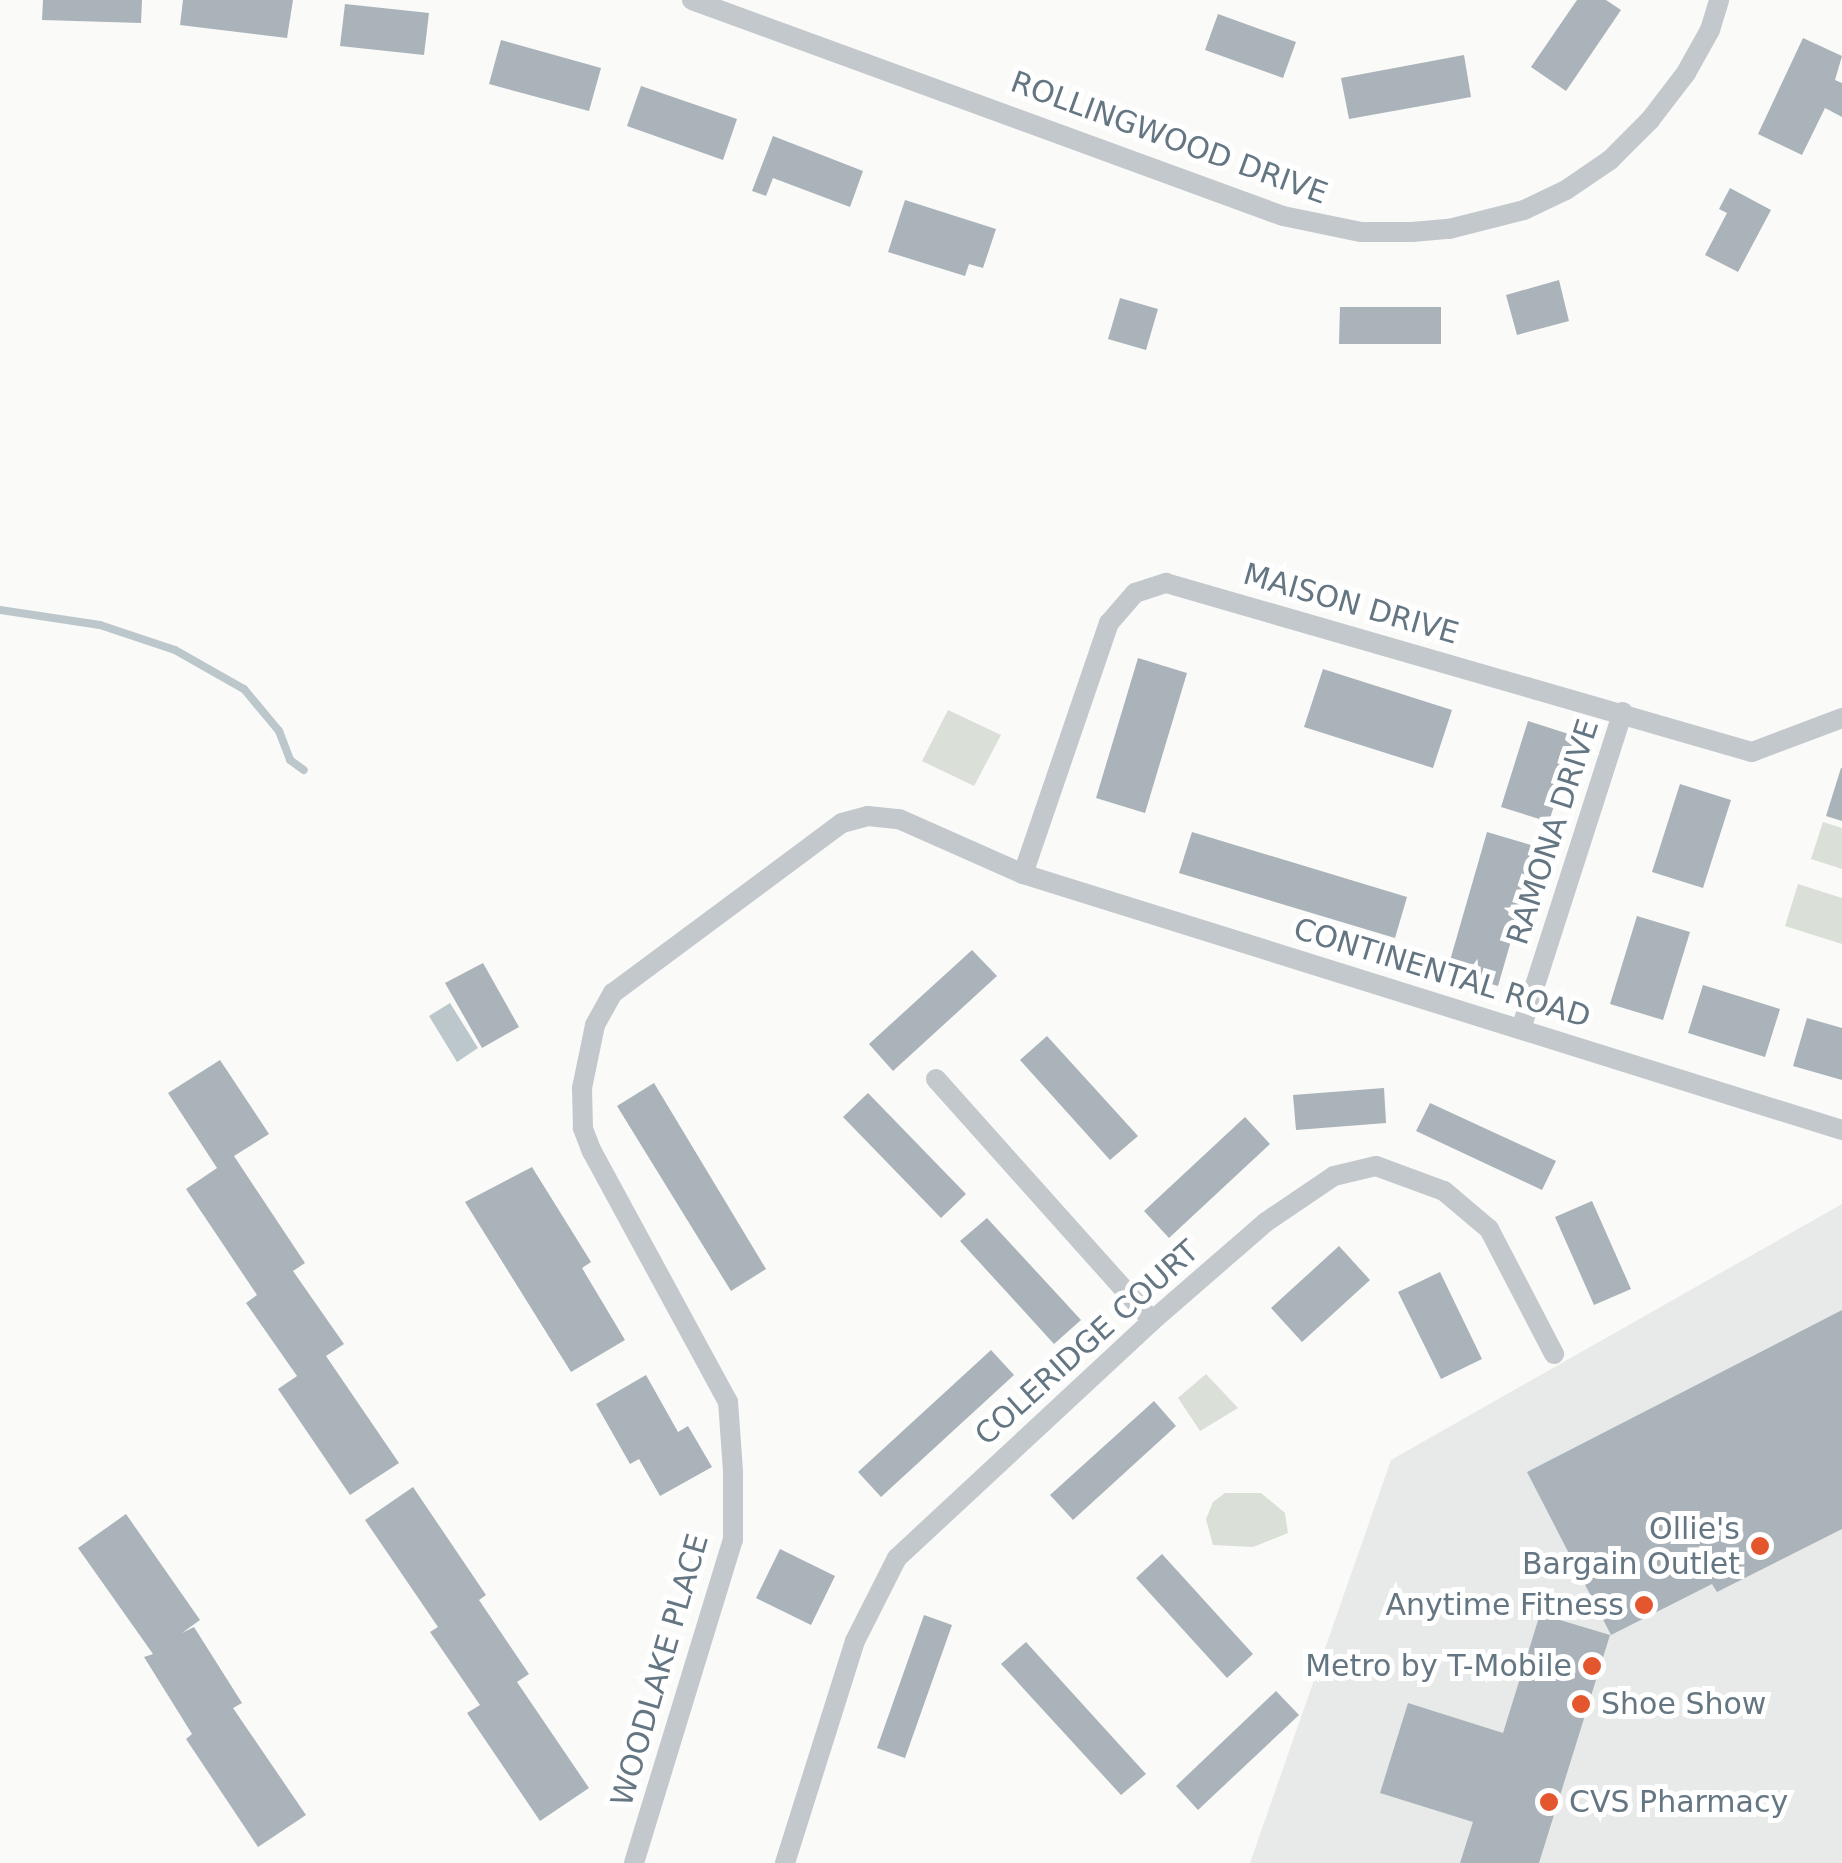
<!DOCTYPE html>
<html>
<head>
<meta charset="utf-8">
<style>
  body { margin:0 }
  #map { position:relative; width:1842px; height:1863px; overflow:hidden; background:#fafaf8; font-family:"DejaVu Sans",sans-serif }
  div>[style] { position:absolute }
  [style*='--x'] { left:calc(var(--x)*1px); top:calc(var(--y)*1px); width:calc(var(--w)*1px); rotate:calc(var(--a)*1deg) }
  .built>* { inset:0; background:#e8e9e9 }
  .green>* { inset:0; background:#dadfd7 }
  .water>* { inset:0; background:#bbc7cb }
  .stream>* { height:8px; margin:-4px; padding:0 4px; transform-origin:4px; border-radius:4px; background:#bbc7cb }
  .building>* { inset:0; background:#aab3b9 }
  .minor>* { height:20px; margin:-10px; padding:0 10px; transform-origin:10px; border-radius:10px; background:#c3c8cc }
  .dots>* { width:28px; height:28px; translate:-50% -50%; box-sizing:border-box; border:5px solid #fff; border-radius:50% }
  span { translate:-50% -50%; white-space:nowrap; text-align:center; line-height:1.15; -webkit-text-stroke:10px #fff; paint-order:stroke }
  .street-label { font-size:30px; color:#657683 }
  .poi-label { font-size:30px; color:#657683 }
  .right { translate:-100% -50%; text-align:right }
  .left { translate:0 -50%; text-align:left }
</style>
</head>
<body>
<div id="map">
  <div class="built">
    <i style="clip-path:polygon(1842px 1204px,1842px 1863px,1250px 1863px,1391px 1460px)"></i>
  </div>
  <div class="green">
    <i style="clip-path:polygon(948px 710px,1001px 735px,974px 786px,922px 761px)"></i>
    <i style="clip-path:polygon(1823px 822px,1842px 828px,1842px 869px,1811px 859px)"></i>
    <i style="clip-path:polygon(1798px 884px,1842px 898px,1842px 944px,1785px 926px)"></i>
    <i style="clip-path:polygon(1206px 1374px,1238px 1408px,1200px 1431px,1178px 1398px)"></i>
    <i style="clip-path:polygon(1225px 1493px,1261px 1493px,1285px 1513px,1288px 1533px,1253px 1547px,1213px 1545px,1206px 1519px,1213px 1502px)"></i>
  </div>
  <div class="water">
    <i style="clip-path:polygon(450px 1003px,478px 1048px,457px 1062px,429px 1016px)"></i>
  </div>
  <div class="stream">
    <i style="--x:0;--y:610;--w:101;--a:8.5"></i>
    <i style="--x:100;--y:625;--w:79;--a:18.4"></i>
    <i style="--x:175;--y:650;--w:79;--a:29.5"></i>
    <i style="--x:244;--y:689;--w:55;--a:50.2"></i>
    <i style="--x:279;--y:731;--w:31;--a:69"></i>
    <i style="--x:290;--y:760;--w:17;--a:36"></i>
  </div>
  <div class="building">
    <i style="clip-path:polygon(43px 0,142px 0,141px 23px,42px 20px)"></i>
    <i style="clip-path:polygon(183px 0,293px 0,287px 38px,180px 25px)"></i>
    <i style="clip-path:polygon(1577px 0,1606px 0,1621px 10px,1566px 91px,1531px 67px)"></i>
    <i style="clip-path:polygon(345px 4px,429px 13px,424px 55px,340px 46px)"></i>
    <i style="clip-path:polygon(1218px 14px,1296px 42px,1283px 78px,1205px 50px)"></i>
    <i style="clip-path:polygon(1803px 38px,1842px 56px,1835px 80px,1842px 83px,1842px 117px,1825px 108px,1802px 155px,1758px 134px)"></i>
    <i style="clip-path:polygon(501px 40px,601px 68px,589px 111px,489px 84px)"></i>
    <i style="clip-path:polygon(1464px 55px,1471px 97px,1349px 119px,1341px 78px)"></i>
    <i style="clip-path:polygon(641px 86px,737px 119px,723px 160px,627px 126px)"></i>
    <i style="clip-path:polygon(773px 136px,863px 171px,850px 207px,773px 178px,766px 196px,752px 191px)"></i>
    <i style="clip-path:polygon(1730px 188px,1771px 210px,1738px 272px,1705px 255px,1727px 213px,1719px 209px)"></i>
    <i style="clip-path:polygon(905px 200px,996px 229px,983px 268px,969px 264px,965px 276px,888px 252px)"></i>
    <i style="clip-path:polygon(1559px 280px,1569px 321px,1517px 335px,1506px 295px)"></i>
    <i style="clip-path:polygon(1120px 298px,1158px 309px,1146px 350px,1108px 339px)"></i>
    <i style="clip-path:polygon(1340px 307px,1441px 307px,1441px 344px,1339px 344px)"></i>
    <i style="clip-path:polygon(1138px 658px,1187px 673px,1145px 813px,1096px 798px)"></i>
    <i style="clip-path:polygon(1323px 669px,1452px 710px,1433px 768px,1304px 727px)"></i>
    <i style="clip-path:polygon(1528px 721px,1575px 736px,1549px 822px,1501px 807px)"></i>
    <i style="clip-path:polygon(1841px 768px,1842px 768px,1842px 821px,1826px 816px)"></i>
    <i style="clip-path:polygon(1680px 784px,1731px 800px,1703px 888px,1652px 872px)"></i>
    <i style="clip-path:polygon(1192px 832px,1407px 897px,1395px 938px,1179px 873px)"></i>
    <i style="clip-path:polygon(1487px 832px,1538px 847px,1498px 986px,1447px 971px)"></i>
    <i style="clip-path:polygon(1637px 916px,1690px 932px,1663px 1020px,1610px 1004px)"></i>
    <i style="clip-path:polygon(972px 950px,997px 976px,893px 1071px,869px 1044px)"></i>
    <i style="clip-path:polygon(483px 963px,519px 1027px,482px 1048px,445px 983px)"></i>
    <i style="clip-path:polygon(1703px 985px,1780px 1009px,1765px 1057px,1688px 1033px)"></i>
    <i style="clip-path:polygon(1807px 1018px,1842px 1028px,1842px 1080px,1793px 1066px)"></i>
    <i style="clip-path:polygon(1047px 1036px,1138px 1136px,1110px 1160px,1020px 1060px)"></i>
    <i style="clip-path:polygon(220px 1060px,269px 1134px,234px 1156px,305px 1263px,293px 1271px,344px 1344px,326px 1356px,399px 1463px,350px 1495px,278px 1389px,297px 1376px,246px 1303px,257px 1295px,186px 1189px,217px 1168px,168px 1093px)"></i>
    <i style="clip-path:polygon(654px 1083px,766px 1269px,731px 1291px,617px 1106px)"></i>
    <i style="clip-path:polygon(1384px 1088px,1386px 1123px,1296px 1130px,1293px 1095px)"></i>
    <i style="clip-path:polygon(868px 1093px,966px 1194px,941px 1218px,843px 1117px)"></i>
    <i style="clip-path:polygon(1430px 1103px,1556px 1161px,1542px 1190px,1416px 1131px)"></i>
    <i style="clip-path:polygon(1245px 1117px,1270px 1144px,1169px 1238px,1144px 1211px)"></i>
    <i style="clip-path:polygon(532px 1167px,591px 1262px,582px 1268px,625px 1340px,571px 1372px,465px 1202px)"></i>
    <i style="clip-path:polygon(1592px 1201px,1631px 1289px,1594px 1305px,1555px 1217px)"></i>
    <i style="clip-path:polygon(987px 1218px,1081px 1320px,1054px 1344px,960px 1241px)"></i>
    <i style="clip-path:polygon(1339px 1246px,1370px 1280px,1302px 1342px,1271px 1308px)"></i>
    <i style="clip-path:polygon(1440px 1272px,1482px 1359px,1441px 1379px,1398px 1292px)"></i>
    <i style="clip-path:polygon(1842px 1310px,1842px 1529px,1717px 1592px,1712px 1584px,1611px 1635px,1527px 1472px)"></i>
    <i style="clip-path:polygon(991px 1350px,1014px 1375px,881px 1497px,858px 1472px)"></i>
    <i style="clip-path:polygon(646px 1375px,678px 1432px,688px 1426px,712px 1467px,660px 1496px,639px 1459px,630px 1464px,596px 1404px)"></i>
    <i style="clip-path:polygon(1154px 1401px,1176px 1426px,1073px 1520px,1050px 1495px)"></i>
    <i style="clip-path:polygon(413px 1487px,486px 1595px,479px 1600px,529px 1674px,517px 1682px,589px 1788px,540px 1821px,467px 1713px,480px 1705px,430px 1632px,438px 1627px,365px 1520px)"></i>
    <i style="clip-path:polygon(126px 1514px,200px 1620px,182px 1633px,194px 1627px,242px 1703px,233px 1708px,306px 1815px,258px 1847px,186px 1739px,192px 1734px,144px 1657px,153px 1654px,78px 1548px)"></i>
    <i style="clip-path:polygon(780px 1549px,835px 1576px,811px 1625px,756px 1598px)"></i>
    <i style="clip-path:polygon(1162px 1554px,1253px 1654px,1227px 1678px,1136px 1578px)"></i>
    <i style="clip-path:polygon(1540px 1614px,1610px 1635px,1539px 1863px,1460px 1863px,1473px 1822px,1380px 1793px,1408px 1703px,1503px 1733px)"></i>
    <i style="clip-path:polygon(924px 1615px,952px 1625px,905px 1758px,877px 1748px)"></i>
    <i style="clip-path:polygon(1026px 1642px,1146px 1774px,1121px 1795px,1001px 1664px)"></i>
    <i style="clip-path:polygon(1276px 1691px,1299px 1715px,1198px 1810px,1176px 1786px)"></i>
  </div>
  <div class="minor">
    <i style="--x:692;--y:0;--w:629;--a:20.08"></i>
    <i style="--x:1283;--y:216;--w:80;--a:11.6"></i>
    <i style="--x:1361;--y:232;--w:51;--a:0"></i>
    <i style="--x:1412;--y:232;--w:37;--a:-5"></i>
    <i style="--x:1449;--y:229;--w:77;--a:-14.2"></i>
    <i style="--x:1524;--y:210;--w:47;--a:-25.5"></i>
    <i style="--x:1566;--y:190;--w:53;--a:-34.3"></i>
    <i style="--x:1610;--y:160;--w:57;--a:-45"></i>
    <i style="--x:1650;--y:120;--w:59;--a:-52.5"></i>
    <i style="--x:1686;--y:73;--w:49;--a:-60.8"></i>
    <i style="--x:1710;--y:30;--w:31;--a:-73"></i>
    <i style="--x:1023;--y:874;--w:265;--a:-71.1"></i>
    <i style="--x:1109;--y:623;--w:40;--a:-49"></i>
    <i style="--x:1135;--y:593;--w:33;--a:-18"></i>
    <i style="--x:1166;--y:583;--w:610;--a:16.09"></i>
    <i style="--x:1752;--y:752;--w:96;--a:-20.7"></i>
    <i style="--x:1521;--y:1029;--w:333;--a:-72.2"></i>
    <i style="--x:936;--y:1079;--w:324;--a:48.2"></i>
    <i style="--x:634;--y:1863;--w:338;--a:-73"></i>
    <i style="--x:733;--y:1540;--w:69;--a:-90"></i>
    <i style="--x:733;--y:1471;--w:69;--a:-94.1"></i>
    <i style="--x:728;--y:1402;--w:285;--a:-118.5"></i>
    <i style="--x:592;--y:1152;--w:26;--a:-111"></i>
    <i style="--x:583;--y:1128;--w:40;--a:-91.4"></i>
    <i style="--x:582;--y:1088;--w:64;--a:-78.3"></i>
    <i style="--x:595;--y:1025;--w:37;--a:-61"></i>
    <i style="--x:613;--y:993;--w:285;--a:-36.6"></i>
    <i style="--x:842;--y:823;--w:27;--a:-15"></i>
    <i style="--x:868;--y:816;--w:31;--a:6"></i>
    <i style="--x:899;--y:819;--w:136;--a:23.9"></i>
    <i style="--x:1023;--y:874;--w:858;--a:17.36"></i>
    <i style="--x:785;--y:1863;--w:233;--a:-72.5"></i>
    <i style="--x:855;--y:1641;--w:93;--a:-63.2"></i>
    <i style="--x:897;--y:1558;--w:348;--a:-42.9"></i>
    <i style="--x:1152;--y:1321;--w:151;--a:-41"></i>
    <i style="--x:1266;--y:1222;--w:82;--a:-34.1"></i>
    <i style="--x:1334;--y:1176;--w:43;--a:-13.4"></i>
    <i style="--x:1376;--y:1166;--w:72;--a:20.2"></i>
    <i style="--x:1444;--y:1191;--w:59;--a:40.2"></i>
    <i style="--x:1489;--y:1229;--w:141;--a:62.5"></i>
  </div>
  <div class="dots">
    <i style="left:1760px;top:1546px;background:#e4572e"></i>
    <i style="left:1644px;top:1605px;background:#e4572e"></i>
    <i style="left:1592px;top:1666px;background:#e4572e"></i>
    <i style="left:1581px;top:1704px;background:#e4572e"></i>
    <i style="left:1549px;top:1802px;background:#e4572e"></i>
  </div>
  <div class="street-label">
    <span style="left:1169px;top:138px;rotate:20deg">ROLLINGWOOD DRIVE</span>
    <span style="left:1351px;top:604px;rotate:16deg">MAISON DRIVE</span>
    <span style="left:1553px;top:832px;rotate:-72deg">RAMONA DRIVE</span>
    <span style="left:1442px;top:973px;rotate:17deg">CONTINENTAL ROAD</span>
    <span style="left:1087px;top:1343px;rotate:-42deg">COLERIDGE COURT</span>
    <span style="left:660px;top:1670px;rotate:-74deg">WOODLAKE PLACE</span>
  </div>
  <div class="poi-label">
    <span class="right" style="left:1740px;top:1546px">Ollie's<br>Bargain Outlet</span>
    <span class="right" style="left:1624px;top:1605px">Anytime Fitness</span>
    <span class="right" style="left:1572px;top:1666px">Metro by T-Mobile</span>
    <span class="left" style="left:1601px;top:1704px">Shoe Show</span>
    <span class="left" style="left:1569px;top:1802px">CVS Pharmacy</span>
  </div>
</div>
</body>
</html>
